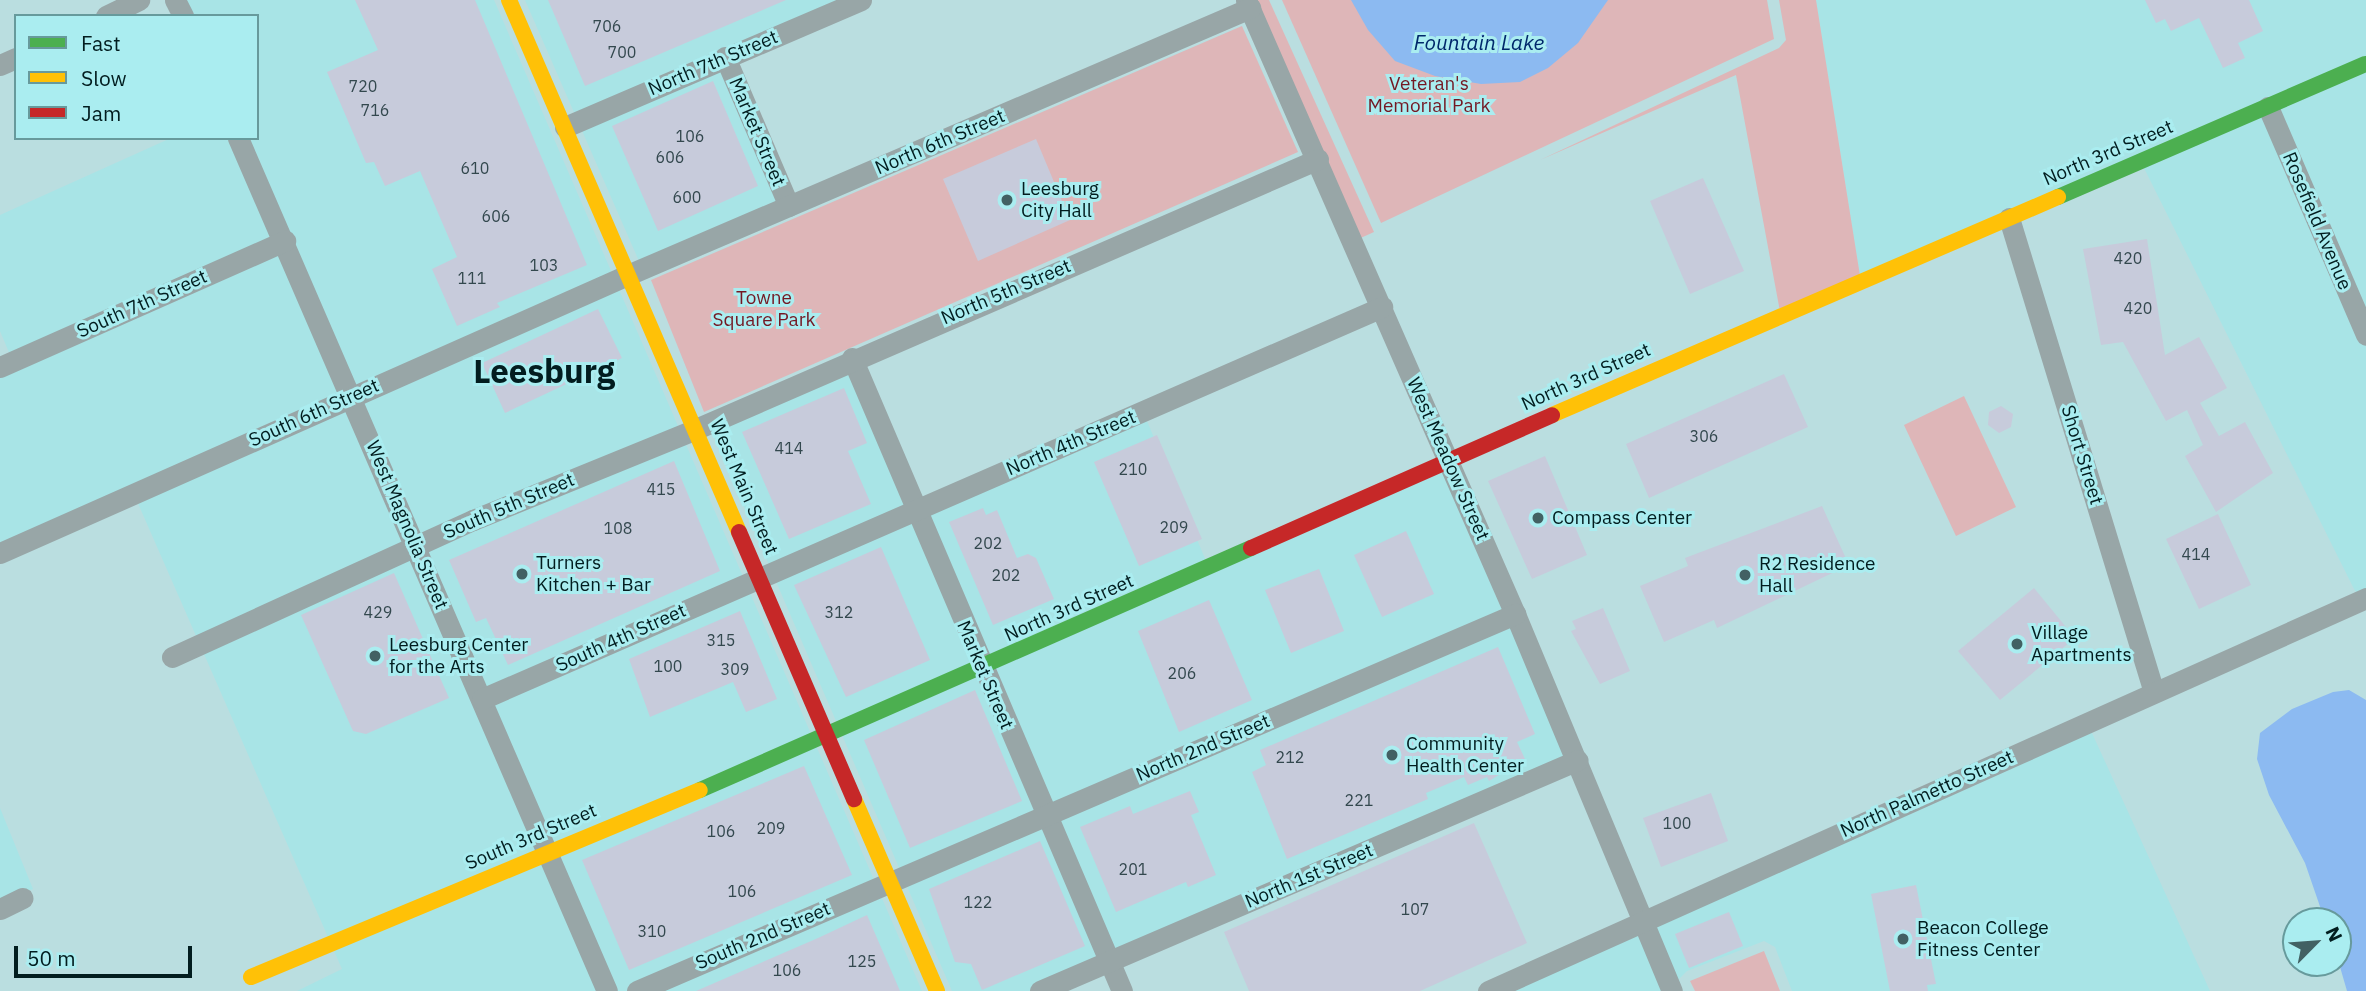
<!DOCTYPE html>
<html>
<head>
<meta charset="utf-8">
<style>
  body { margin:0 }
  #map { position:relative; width:2366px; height:991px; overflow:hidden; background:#badee0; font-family:"IBM Plex Sans",sans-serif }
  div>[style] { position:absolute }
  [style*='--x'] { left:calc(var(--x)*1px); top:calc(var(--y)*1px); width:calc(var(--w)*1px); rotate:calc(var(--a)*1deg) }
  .built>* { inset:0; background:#a8e4e6 }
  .green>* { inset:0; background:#deb6b8 }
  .water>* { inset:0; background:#8cbaf1 }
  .building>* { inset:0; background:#c7cbdb }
  .street>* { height:21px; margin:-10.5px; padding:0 10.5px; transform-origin:10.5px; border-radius:10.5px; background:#98a6a7 }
  .fast>* { height:16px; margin:-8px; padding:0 8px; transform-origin:8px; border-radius:8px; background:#4caf50 }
  .slow>* { height:16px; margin:-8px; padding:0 8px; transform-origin:8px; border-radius:8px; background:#ffc107 }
  .jam>* { height:16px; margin:-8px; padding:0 8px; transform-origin:8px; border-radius:8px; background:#c62828 }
  .dots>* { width:19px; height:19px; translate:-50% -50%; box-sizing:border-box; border:4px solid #aaedf0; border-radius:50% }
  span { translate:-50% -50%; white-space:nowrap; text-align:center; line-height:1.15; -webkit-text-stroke:6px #aaedf0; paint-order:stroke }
  .number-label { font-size:16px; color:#33484e }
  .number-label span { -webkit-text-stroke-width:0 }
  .street-label { font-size:19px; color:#021d1f }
  .park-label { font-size:19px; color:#741823 }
  .poi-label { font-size:19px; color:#021d1f }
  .left { translate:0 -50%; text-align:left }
  .water-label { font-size:21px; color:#00286b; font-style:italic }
  .town-label { font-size:33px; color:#021d1f; font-weight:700 }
  .legend { position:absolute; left:14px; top:14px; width:245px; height:126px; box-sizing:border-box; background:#aaedf0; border:2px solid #679a9c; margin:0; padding:9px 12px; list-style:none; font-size:21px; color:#021d1f }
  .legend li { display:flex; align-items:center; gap:14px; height:35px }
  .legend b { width:35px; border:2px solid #679a9c }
  .north { position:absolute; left:2282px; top:907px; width:70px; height:70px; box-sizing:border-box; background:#aaedf0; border:2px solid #679a9c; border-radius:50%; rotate:65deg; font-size:19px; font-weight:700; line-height:28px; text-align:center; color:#021d1f }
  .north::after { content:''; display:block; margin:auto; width:24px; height:32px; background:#426163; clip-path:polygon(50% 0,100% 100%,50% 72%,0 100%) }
  .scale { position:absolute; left:14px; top:946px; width:178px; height:32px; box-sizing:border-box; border:4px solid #021d1f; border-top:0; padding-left:9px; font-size:21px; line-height:24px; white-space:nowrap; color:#021d1f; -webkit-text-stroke:5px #aaedf0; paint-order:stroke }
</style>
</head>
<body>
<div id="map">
  <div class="built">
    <i style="clip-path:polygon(182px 0,494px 0,922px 991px,297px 991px,342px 969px,133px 492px,0 551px,0 376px,16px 369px,0 331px,0 215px,171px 138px,257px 138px,257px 16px,189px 16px)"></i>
    <i style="clip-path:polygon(525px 0,867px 0,732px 63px,788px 199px,642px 268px)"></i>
    <i style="clip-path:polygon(1816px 0,2366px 0,2366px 599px,2355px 591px,2141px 162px,1861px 282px)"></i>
    <i style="clip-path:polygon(855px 360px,920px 510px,1144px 414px,1209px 568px,1447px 461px,1578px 758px,1044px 991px,952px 991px,708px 423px)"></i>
    <i style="clip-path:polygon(2086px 720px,2210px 991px,1792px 991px,1775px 947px,1764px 941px,1687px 971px,1679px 979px,1682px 991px,1508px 991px)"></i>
    <i style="clip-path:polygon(0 808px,33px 889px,0 904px)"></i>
  </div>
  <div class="green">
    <i style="clip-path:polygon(1252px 0,1269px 0,1374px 232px,1354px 241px)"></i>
    <i style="clip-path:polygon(1282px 0,1767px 0,1774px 39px,1381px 223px)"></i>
    <i style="clip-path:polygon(1779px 0,1816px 0,1861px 282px,1781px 317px,1736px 75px,1540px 160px,1779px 48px,1786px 40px)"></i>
    <i style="clip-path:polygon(1242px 26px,1298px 152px,704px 412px,651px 280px)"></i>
    <i style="clip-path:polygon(1964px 396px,2016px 507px,1956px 536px,1904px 425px)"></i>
    <i style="clip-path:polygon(1764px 951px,1780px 991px,1695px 991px,1690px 981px)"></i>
  </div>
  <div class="water">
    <i style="clip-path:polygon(1351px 0,1608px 0,1578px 43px,1548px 68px,1520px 82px,1481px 84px,1435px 76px,1395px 61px,1368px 30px)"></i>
    <i style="clip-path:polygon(2349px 690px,2366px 700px,2366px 991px,2347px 991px,2338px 960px,2338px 921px,2325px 921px,2305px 863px,2269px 795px,2257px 759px,2260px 733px,2292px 709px,2333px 692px)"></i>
  </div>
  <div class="building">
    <i style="clip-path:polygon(355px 0,475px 0,587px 265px,497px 303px,500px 307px,457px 326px,432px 269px,457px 257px,420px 171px,385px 186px,374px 162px,366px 163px,327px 72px,378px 50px)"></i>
    <i style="clip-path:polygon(548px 0,786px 0,585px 86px)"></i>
    <i style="clip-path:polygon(2145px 0,2249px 0,2263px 31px,2238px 43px,2245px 58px,2223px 68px,2199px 18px,2171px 31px,2165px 19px,2156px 23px)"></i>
    <i style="clip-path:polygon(713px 81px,758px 186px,658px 231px,612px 126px)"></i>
    <i style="clip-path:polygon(1036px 139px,1070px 220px,978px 261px,943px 179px)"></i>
    <i style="clip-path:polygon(1703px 178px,1744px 271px,1690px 294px,1650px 201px)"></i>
    <i style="clip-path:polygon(2147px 239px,2165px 355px,2199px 337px,2227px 388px,2200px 403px,2219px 436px,2245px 422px,2273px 473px,2216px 512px,2185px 456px,2203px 445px,2187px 410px,2166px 421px,2123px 342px,2101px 345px,2083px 249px)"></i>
    <i style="clip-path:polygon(598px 309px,622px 358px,505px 413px,482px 363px)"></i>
    <i style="clip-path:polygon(1784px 374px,1808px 427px,1649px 498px,1626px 444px)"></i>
    <i style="clip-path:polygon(844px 388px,867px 443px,848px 451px,871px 504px,789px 539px,742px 432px)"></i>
    <i style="clip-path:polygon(2001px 406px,2013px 414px,2011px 427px,1999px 433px,1988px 425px,1989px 412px)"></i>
    <i style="clip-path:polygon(1157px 435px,1202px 539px,1139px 566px,1094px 462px)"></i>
    <i style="clip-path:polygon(1545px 456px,1587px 555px,1532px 579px,1488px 481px)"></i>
    <i style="clip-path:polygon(674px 461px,720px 571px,508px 665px,486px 618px,476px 622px,449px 560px)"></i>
    <i style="clip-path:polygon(1822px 506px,1849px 565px,1717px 628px,1714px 620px,1664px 642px,1640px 586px,1688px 566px,1685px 558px)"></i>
    <i style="clip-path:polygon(983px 508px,986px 515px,997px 510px,1017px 558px,1028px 554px,1036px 558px,1054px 599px,993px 625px,949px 522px)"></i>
    <i style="clip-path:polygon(2218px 514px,2251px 585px,2199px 609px,2166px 539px)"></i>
    <i style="clip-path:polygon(1406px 531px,1434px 594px,1382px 617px,1354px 555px)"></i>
    <i style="clip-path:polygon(881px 547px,930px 660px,846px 697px,794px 585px)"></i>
    <i style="clip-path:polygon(1319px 569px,1344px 631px,1291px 653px,1265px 590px)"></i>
    <i style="clip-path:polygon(394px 573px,449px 698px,366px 734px,353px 731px,301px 615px)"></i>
    <i style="clip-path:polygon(2034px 588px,2075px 638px,2000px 700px,1958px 651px)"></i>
    <i style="clip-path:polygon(1209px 600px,1252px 700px,1179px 732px,1138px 631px)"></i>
    <i style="clip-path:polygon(1603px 608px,1630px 671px,1600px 684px,1571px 631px,1576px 629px,1572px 621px)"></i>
    <i style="clip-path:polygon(740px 611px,777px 699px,746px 712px,733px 682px,650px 717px,629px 659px)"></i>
    <i style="clip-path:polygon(1498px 647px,1535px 734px,1517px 742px,1525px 759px,1489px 781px,1487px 777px,1468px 785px,1464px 777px,1426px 793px,1428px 799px,1287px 859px,1252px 772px,1266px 765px,1260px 750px)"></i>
    <i style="clip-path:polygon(975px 690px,1022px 801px,910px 848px,864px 740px)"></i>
    <i style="clip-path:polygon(804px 766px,852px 875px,629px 970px,582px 860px)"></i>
    <i style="clip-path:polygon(1190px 791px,1199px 812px,1191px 815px,1216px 875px,1188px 887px,1186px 882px,1116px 912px,1080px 827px,1130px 806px,1133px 814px)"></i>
    <i style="clip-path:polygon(1711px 793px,1728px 841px,1661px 867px,1643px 818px)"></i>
    <i style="clip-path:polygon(1474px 823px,1527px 943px,1420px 991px,1249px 991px,1224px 932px)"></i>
    <i style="clip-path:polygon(1040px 841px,1085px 946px,982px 990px,971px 964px,955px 962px,929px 889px)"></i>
    <i style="clip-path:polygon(1916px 885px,1936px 984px,1927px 985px,1928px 991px,1890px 991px,1871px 894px)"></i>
    <i style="clip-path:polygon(1729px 912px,1743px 946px,1689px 968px,1675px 934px)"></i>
    <i style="clip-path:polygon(867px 915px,900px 991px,696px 991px,818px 938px)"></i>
  </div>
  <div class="street">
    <i style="--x:175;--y:0;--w:18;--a:63"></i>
    <i style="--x:1246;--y:0;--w:670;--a:66.34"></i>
    <i style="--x:1515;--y:614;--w:408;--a:67.4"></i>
    <i style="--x:106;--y:16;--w:37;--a:-26"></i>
    <i style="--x:725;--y:57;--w:162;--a:66.8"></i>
    <i style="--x:0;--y:65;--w:17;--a:-24"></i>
    <i style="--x:2268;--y:107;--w:248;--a:66.7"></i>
    <i style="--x:565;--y:127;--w:322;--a:-23.2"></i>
    <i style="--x:238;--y:138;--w:929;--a:66.61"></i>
    <i style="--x:2009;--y:218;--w:496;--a:73"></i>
    <i style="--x:852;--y:358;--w:688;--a:66.9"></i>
    <i style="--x:0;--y:367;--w:312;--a:-23.9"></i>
    <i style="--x:0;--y:553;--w:689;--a:-23.89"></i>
    <i style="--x:630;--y:274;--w:675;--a:-23.22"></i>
    <i style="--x:172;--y:657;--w:331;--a:-24.5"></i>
    <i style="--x:473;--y:520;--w:241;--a:-22.2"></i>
    <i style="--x:696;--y:429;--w:678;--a:-23.46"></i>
    <i style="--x:482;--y:699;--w:982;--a:-23.54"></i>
    <i style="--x:0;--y:909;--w:25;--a:-26"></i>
    <i style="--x:637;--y:991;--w:956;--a:-23.24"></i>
    <i style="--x:1040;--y:991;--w:585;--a:-23.24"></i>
    <i style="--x:1488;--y:991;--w:962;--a:-24.11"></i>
  </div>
  <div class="fast">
    <i style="--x:2058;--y:197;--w:335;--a:-23.4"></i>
    <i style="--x:700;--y:790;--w:602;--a:-23.71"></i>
  </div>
  <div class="slow">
    <i style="--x:509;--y:0;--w:580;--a:66.62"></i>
    <i style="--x:1552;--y:415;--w:551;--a:-23.31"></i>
    <i style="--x:854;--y:799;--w:209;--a:66.6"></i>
    <i style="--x:251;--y:977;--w:486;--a:-22.6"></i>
  </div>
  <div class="jam">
    <i style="--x:739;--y:532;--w:291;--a:66.7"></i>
    <i style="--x:1251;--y:548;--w:329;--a:-23.8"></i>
  </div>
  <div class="dots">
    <i style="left:1007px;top:200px;background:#426163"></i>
    <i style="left:1538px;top:518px;background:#426163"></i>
    <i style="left:522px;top:574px;background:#426163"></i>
    <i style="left:1745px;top:575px;background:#426163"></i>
    <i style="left:2017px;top:644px;background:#426163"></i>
    <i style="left:375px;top:656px;background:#426163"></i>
    <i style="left:1392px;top:755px;background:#426163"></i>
    <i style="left:1903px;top:939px;background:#426163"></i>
  </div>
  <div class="number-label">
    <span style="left:607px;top:26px">706</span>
    <span style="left:622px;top:52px">700</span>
    <span style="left:363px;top:86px">720</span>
    <span style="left:375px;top:110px">716</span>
    <span style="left:690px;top:136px">106</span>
    <span style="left:670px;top:157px">606</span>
    <span style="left:475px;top:168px">610</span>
    <span style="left:687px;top:197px">600</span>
    <span style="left:496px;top:216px">606</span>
    <span style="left:2128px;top:258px">420</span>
    <span style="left:544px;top:265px">103</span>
    <span style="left:472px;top:278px">111</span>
    <span style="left:2138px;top:308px">420</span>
    <span style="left:1704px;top:436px">306</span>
    <span style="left:789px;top:448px">414</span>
    <span style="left:1133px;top:469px">210</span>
    <span style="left:661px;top:489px">415</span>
    <span style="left:1174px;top:527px">209</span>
    <span style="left:618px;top:528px">108</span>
    <span style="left:988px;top:543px">202</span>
    <span style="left:2196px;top:554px">414</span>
    <span style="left:1006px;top:575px">202</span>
    <span style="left:378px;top:612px">429</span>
    <span style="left:839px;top:612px">312</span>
    <span style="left:721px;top:640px">315</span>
    <span style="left:668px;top:666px">100</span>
    <span style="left:735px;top:669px">309</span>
    <span style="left:1182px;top:673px">206</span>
    <span style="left:1290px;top:757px">212</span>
    <span style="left:1359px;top:800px">221</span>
    <span style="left:1677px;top:823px">100</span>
    <span style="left:771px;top:828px">209</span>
    <span style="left:721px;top:831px">106</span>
    <span style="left:1133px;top:869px">201</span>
    <span style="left:742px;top:891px">106</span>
    <span style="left:978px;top:902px">122</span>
    <span style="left:1415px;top:909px">107</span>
    <span style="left:652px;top:931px">310</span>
    <span style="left:862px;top:961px">125</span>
    <span style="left:787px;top:970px">106</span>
  </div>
  <div class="street-label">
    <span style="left:713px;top:63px;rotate:-23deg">North 7th Street</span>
    <span style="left:757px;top:132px;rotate:67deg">Market Street</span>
    <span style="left:940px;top:142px;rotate:-23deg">North 6th Street</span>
    <span style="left:2108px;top:153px;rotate:-23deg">North 3rd Street</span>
    <span style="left:2317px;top:221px;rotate:67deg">Rosefield Avenue</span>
    <span style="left:1006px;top:292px;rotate:-23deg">North 5th Street</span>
    <span style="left:142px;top:304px;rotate:-24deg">South 7th Street</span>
    <span style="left:1586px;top:377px;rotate:-24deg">North 3rd Street</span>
    <span style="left:314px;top:413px;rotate:-24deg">South 6th Street</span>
    <span style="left:1071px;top:443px;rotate:-23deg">North 4th Street</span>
    <span style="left:2082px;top:455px;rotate:73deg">Short Street</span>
    <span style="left:1448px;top:459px;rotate:66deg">West Meadow Street</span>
    <span style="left:744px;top:487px;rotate:67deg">West Main Street</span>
    <span style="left:509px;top:506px;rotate:-23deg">South 5th Street</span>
    <span style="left:407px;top:525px;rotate:67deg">West Magnolia Street</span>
    <span style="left:1069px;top:608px;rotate:-24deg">North 3rd Street</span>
    <span style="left:621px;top:638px;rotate:-24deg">South 4th Street</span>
    <span style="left:985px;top:675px;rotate:67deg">Market Street</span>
    <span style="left:1203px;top:748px;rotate:-23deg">North 2nd Street</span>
    <span style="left:1927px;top:794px;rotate:-24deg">North Palmetto Street</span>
    <span style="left:531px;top:837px;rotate:-23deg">South 3rd Street</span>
    <span style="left:1309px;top:876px;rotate:-23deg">North 1st Street</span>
    <span style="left:763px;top:936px;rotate:-23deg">South 2nd Street</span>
  </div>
  <div class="park-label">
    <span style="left:1429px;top:95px">Veteran's<br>Memorial Park</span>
    <span style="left:764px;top:309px">Towne<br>Square Park</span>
  </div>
  <div class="poi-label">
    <span class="left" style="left:1021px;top:200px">Leesburg<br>City Hall</span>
    <span class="left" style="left:1552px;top:518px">Compass Center</span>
    <span class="left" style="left:536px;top:574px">Turners<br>Kitchen + Bar</span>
    <span class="left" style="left:1759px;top:575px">R2 Residence<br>Hall</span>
    <span class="left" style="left:2031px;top:644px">Village<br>Apartments</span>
    <span class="left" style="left:389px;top:656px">Leesburg Center<br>for the Arts</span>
    <span class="left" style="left:1406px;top:755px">Community<br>Health Center</span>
    <span class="left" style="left:1917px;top:939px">Beacon College<br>Fitness Center</span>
  </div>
  <div class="water-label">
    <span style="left:1479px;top:42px">Fountain Lake</span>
  </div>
  <div class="town-label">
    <span style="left:544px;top:371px">Leesburg</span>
  </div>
  <ul class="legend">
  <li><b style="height:9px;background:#4caf50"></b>Fast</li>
  <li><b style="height:9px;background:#ffc107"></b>Slow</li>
  <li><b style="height:9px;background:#c62828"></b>Jam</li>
  </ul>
  <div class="north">N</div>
  <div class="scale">50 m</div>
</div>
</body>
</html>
